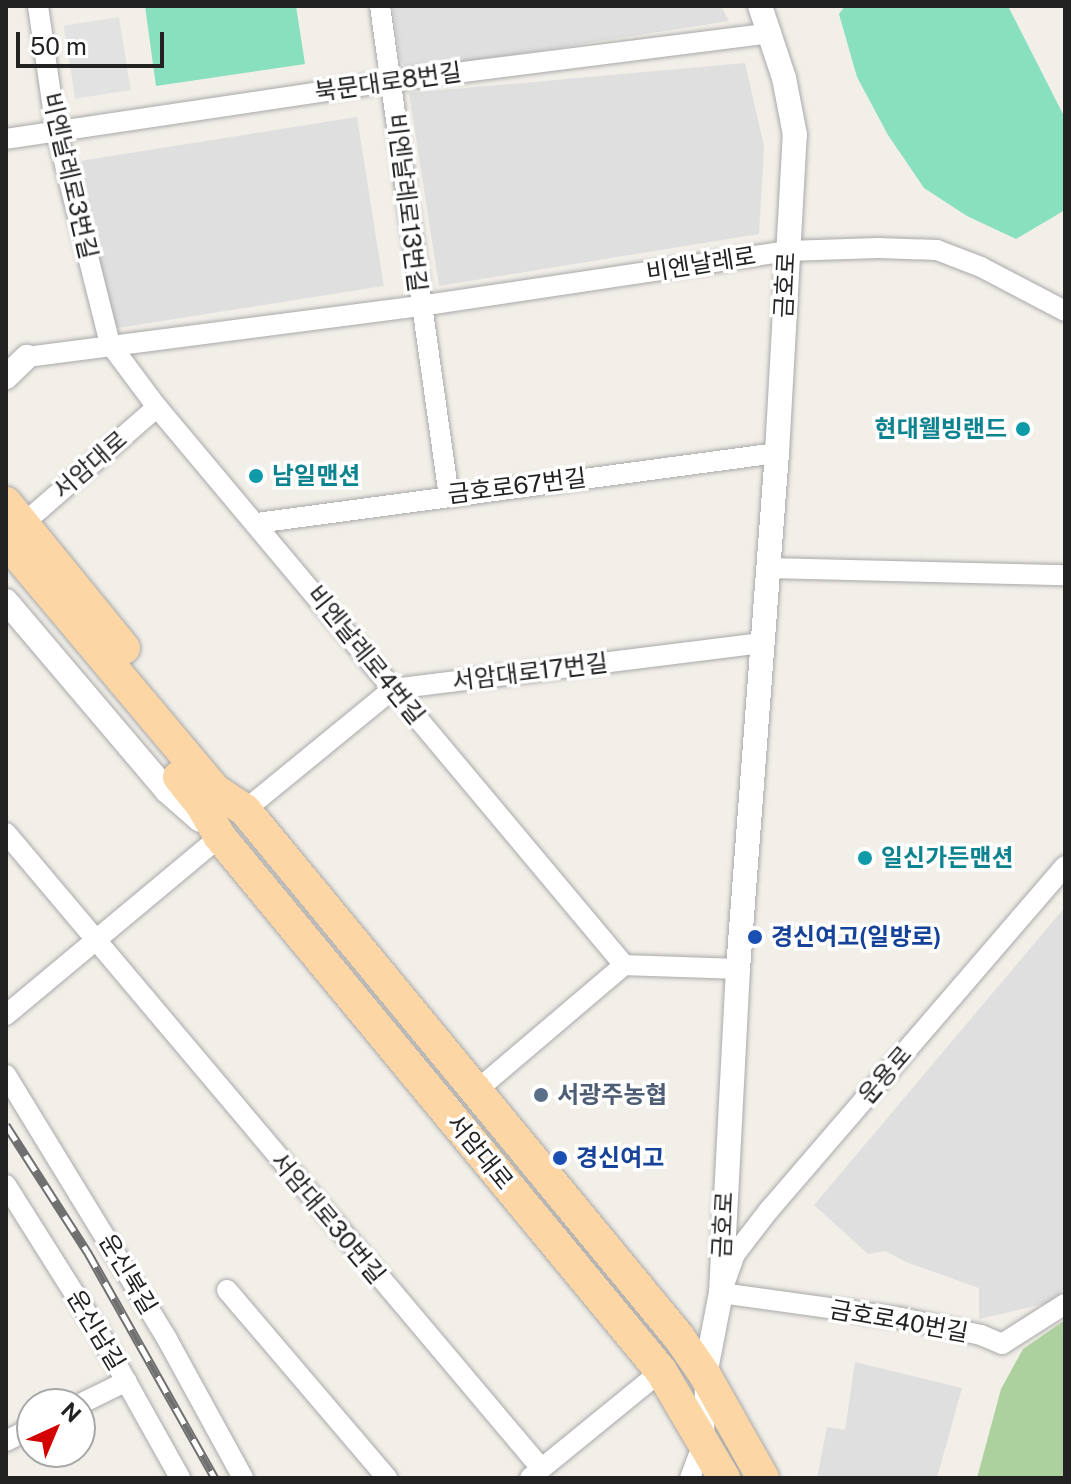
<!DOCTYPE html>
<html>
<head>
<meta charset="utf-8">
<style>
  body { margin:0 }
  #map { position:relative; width:1071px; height:1484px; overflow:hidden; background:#f2efe9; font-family:"Public Sans","Noto Sans KR",sans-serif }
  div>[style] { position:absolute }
  .residential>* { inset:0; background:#e0dfdf; transform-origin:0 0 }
  .forest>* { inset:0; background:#add19e }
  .pitch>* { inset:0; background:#88e0be }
  .parking>* { inset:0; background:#e2e2e2; transform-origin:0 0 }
  .roads { filter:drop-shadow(0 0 2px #a9a9a9) drop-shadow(0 0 2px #a9a9a9) }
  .minor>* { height:20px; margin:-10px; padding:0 10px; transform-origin:10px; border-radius:10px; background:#fff }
  .tertiary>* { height:24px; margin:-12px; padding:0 12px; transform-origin:12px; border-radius:12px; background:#fff }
  .primary>* { height:32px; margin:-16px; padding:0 16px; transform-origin:16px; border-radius:16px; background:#fcd6a4 }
  .rail>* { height:9px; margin-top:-4.5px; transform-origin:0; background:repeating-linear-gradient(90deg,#fff 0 18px,#707070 0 36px); box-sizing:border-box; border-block:2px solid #707070 }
  .dots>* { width:22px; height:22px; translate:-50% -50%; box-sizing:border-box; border:4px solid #fff; border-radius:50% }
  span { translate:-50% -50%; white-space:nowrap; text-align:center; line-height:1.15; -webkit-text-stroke:7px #fff; paint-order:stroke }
  .street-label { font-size:24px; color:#222 }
  .culture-label { font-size:24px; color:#0d838f; font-weight:700 }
  .right { translate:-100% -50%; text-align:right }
  .left { translate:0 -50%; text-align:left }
  .transit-label { font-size:24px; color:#164399; font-weight:700 }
  .service-label { font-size:24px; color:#4e5e75; font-weight:700 }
  .frame { position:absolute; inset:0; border:8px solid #222; pointer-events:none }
  .north { position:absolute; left:16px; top:1388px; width:80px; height:80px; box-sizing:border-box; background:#fff; border:2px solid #a7a7a7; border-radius:50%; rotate:44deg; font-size:22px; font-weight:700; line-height:32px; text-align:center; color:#222 }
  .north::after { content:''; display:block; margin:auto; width:28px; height:36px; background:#d40000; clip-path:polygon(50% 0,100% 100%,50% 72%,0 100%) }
  .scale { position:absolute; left:16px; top:32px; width:148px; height:36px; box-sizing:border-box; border:4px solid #222; border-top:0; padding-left:10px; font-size:24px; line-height:28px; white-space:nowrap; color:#222; -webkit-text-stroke:6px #fff; paint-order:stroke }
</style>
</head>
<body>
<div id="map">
  <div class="residential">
    <div style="clip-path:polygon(393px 6px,721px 6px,729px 21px,408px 71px,400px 60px)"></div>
    <div style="clip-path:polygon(745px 63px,764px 146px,759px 234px,439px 286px,409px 93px)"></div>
    <div style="left:357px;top:117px;width:171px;height:279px;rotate:81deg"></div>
    <div style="clip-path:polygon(1065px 907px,1065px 1287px,1052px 1302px,979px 1319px,979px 1288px,906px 1262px,885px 1251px,868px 1254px,814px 1205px)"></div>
    <div style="clip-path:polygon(855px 1362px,962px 1388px,937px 1478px,817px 1478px,827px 1427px,845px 1430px)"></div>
  </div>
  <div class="forest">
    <div style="clip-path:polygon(1065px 1320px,1065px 1478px,977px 1478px,1001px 1389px,1023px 1349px)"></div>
  </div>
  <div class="pitch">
    <div style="clip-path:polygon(145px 6px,296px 6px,305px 64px,156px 86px)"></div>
    <div style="clip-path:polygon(845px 6px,1008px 6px,1065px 118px,1065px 210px,1016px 239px,967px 216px,924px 188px,888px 135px,857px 77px,839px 14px)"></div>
  </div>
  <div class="parking">
    <div style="left:119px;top:17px;width:74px;height:56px;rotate:81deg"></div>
  </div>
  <div class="roads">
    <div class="minor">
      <div style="left:38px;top:6px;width:124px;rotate:81.7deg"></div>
      <div style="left:56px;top:129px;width:222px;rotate:75.9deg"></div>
      <div style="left:110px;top:344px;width:79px;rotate:53.3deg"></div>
      <div style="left:157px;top:407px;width:728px;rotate:50.07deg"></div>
      <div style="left:380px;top:6px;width:494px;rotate:82deg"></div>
      <div style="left:6px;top:139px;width:390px;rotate:-8.5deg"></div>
      <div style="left:392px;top:81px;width:382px;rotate:-7.2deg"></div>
      <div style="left:27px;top:357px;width:396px;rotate:-7.4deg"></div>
      <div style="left:420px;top:306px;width:371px;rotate:-8.5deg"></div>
      <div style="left:787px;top:251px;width:91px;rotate:-1.9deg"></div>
      <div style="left:878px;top:248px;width:59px;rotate:1.9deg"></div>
      <div style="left:937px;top:250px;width:47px;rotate:21.1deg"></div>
      <div style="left:981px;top:267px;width:95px;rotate:27.6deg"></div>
      <div style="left:257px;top:523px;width:525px;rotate:-7.67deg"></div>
      <div style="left:23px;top:524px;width:178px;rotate:-41.1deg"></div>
      <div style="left:768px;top:568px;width:297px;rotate:1.4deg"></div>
      <div style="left:245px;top:810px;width:191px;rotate:-39.3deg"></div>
      <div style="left:393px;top:689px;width:372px;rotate:-7.1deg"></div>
      <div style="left:6px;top:833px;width:830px;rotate:49.89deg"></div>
      <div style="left:1065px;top:866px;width:454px;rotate:130.7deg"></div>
      <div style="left:769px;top:1210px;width:56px;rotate:127.7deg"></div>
      <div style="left:735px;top:1254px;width:41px;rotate:109.7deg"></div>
      <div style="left:721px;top:1293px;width:182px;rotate:7.9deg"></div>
      <div style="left:901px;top:1318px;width:82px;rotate:12deg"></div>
      <div style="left:981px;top:1335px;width:23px;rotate:23deg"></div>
      <div style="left:1002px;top:1344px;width:75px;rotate:-32.4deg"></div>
      <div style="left:624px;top:965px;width:114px;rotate:2deg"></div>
      <div style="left:6px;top:1015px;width:278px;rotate:-39.8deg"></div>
      <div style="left:6px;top:1075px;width:309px;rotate:58.6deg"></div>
      <div style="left:167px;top:1339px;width:158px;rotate:61.3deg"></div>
      <div style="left:476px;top:1091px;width:194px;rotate:-40.4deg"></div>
      <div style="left:6px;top:1185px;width:173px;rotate:57.8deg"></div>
      <div style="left:98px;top:1331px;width:168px;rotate:60.8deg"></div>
      <div style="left:227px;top:1290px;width:247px;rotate:49.6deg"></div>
      <div style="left:80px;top:1404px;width:52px;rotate:-26.1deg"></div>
      <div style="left:6px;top:1441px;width:29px;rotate:-27deg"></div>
      <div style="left:530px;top:1478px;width:169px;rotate:-39.2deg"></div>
      <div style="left:690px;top:1478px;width:40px;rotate:-69deg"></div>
      <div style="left:704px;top:1441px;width:60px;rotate:-89deg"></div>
    </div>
    <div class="tertiary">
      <div style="left:6px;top:377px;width:29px;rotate:-44deg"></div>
      <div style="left:6px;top:601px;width:249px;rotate:49.7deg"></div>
      <div style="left:167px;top:791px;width:44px;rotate:41.3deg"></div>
      <div style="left:705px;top:1375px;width:84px;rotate:-79deg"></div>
      <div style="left:721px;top:1293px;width:324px;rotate:-87deg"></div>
      <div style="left:738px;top:969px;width:517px;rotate:-85.68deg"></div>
      <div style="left:777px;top:453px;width:319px;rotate:-86.8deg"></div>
      <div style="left:795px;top:135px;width:58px;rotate:-100.9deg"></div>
      <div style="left:784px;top:78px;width:76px;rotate:-108.4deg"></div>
    </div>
    <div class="primary">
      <div style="left:6px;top:503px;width:187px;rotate:50.9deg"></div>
      <div style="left:6px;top:541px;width:325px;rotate:50deg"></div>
      <div style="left:215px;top:790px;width:36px;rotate:34deg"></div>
      <div style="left:245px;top:810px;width:681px;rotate:50.54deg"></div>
      <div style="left:678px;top:1336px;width:47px;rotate:55.3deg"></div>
      <div style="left:705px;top:1375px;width:118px;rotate:60.6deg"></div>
      <div style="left:179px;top:777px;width:35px;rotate:51deg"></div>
      <div style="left:201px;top:804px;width:38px;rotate:60deg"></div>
      <div style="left:220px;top:837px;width:693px;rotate:50.45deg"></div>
      <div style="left:661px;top:1371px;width:124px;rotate:59.5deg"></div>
    </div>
  </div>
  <div class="rail">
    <div style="left:6px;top:1125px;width:150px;rotate:57.3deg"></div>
    <div style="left:87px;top:1251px;width:261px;rotate:60.6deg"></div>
  </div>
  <div class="dots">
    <div style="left:1023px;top:429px;background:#0f9aa8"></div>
    <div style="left:256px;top:476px;background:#0f9aa8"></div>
    <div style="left:865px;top:858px;background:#0f9aa8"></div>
    <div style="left:755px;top:937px;background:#1a4fb4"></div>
    <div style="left:541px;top:1095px;background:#5c6f8a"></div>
    <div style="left:560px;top:1158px;background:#1a4fb4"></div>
  </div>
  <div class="street-label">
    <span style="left:388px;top:82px;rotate:-8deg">북문대로8번길</span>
    <span style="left:70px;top:176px;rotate:77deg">비엔날레로3번길</span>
    <span style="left:407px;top:203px;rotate:83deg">비엔날레로13번길</span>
    <span style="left:701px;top:264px;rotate:-9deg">비엔날레로</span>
    <span style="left:785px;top:285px;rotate:-87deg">금호로</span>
    <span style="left:90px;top:465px;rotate:-41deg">서암대로</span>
    <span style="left:517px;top:486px;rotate:-7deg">금호로67번길</span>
    <span style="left:366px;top:655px;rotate:51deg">비엔날레로4번길</span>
    <span style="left:530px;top:672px;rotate:-7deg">서암대로17번길</span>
    <span style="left:885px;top:1075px;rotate:-49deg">운용로</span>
    <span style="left:480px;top:1152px;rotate:51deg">서암대로</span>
    <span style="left:328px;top:1218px;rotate:50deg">서암대로30번길</span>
    <span style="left:723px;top:1225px;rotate:-87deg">금호로</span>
    <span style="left:128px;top:1274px;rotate:59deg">운신북길</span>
    <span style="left:899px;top:1321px;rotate:10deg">금호로40번길</span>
    <span style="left:96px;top:1330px;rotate:59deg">운신남길</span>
  </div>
  <div class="culture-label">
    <span class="right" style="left:1007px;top:429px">현대웰빙랜드</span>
    <span class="left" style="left:272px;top:476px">남일맨션</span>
    <span class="left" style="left:881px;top:858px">일신가든맨션</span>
  </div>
  <div class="transit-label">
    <span class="left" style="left:771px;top:937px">경신여고(일방로)</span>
    <span class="left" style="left:576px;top:1158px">경신여고</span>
  </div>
  <div class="service-label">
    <span class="left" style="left:557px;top:1095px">서광주농협</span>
  </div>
  <div class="frame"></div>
  <div class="north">N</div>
  <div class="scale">50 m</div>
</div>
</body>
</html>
